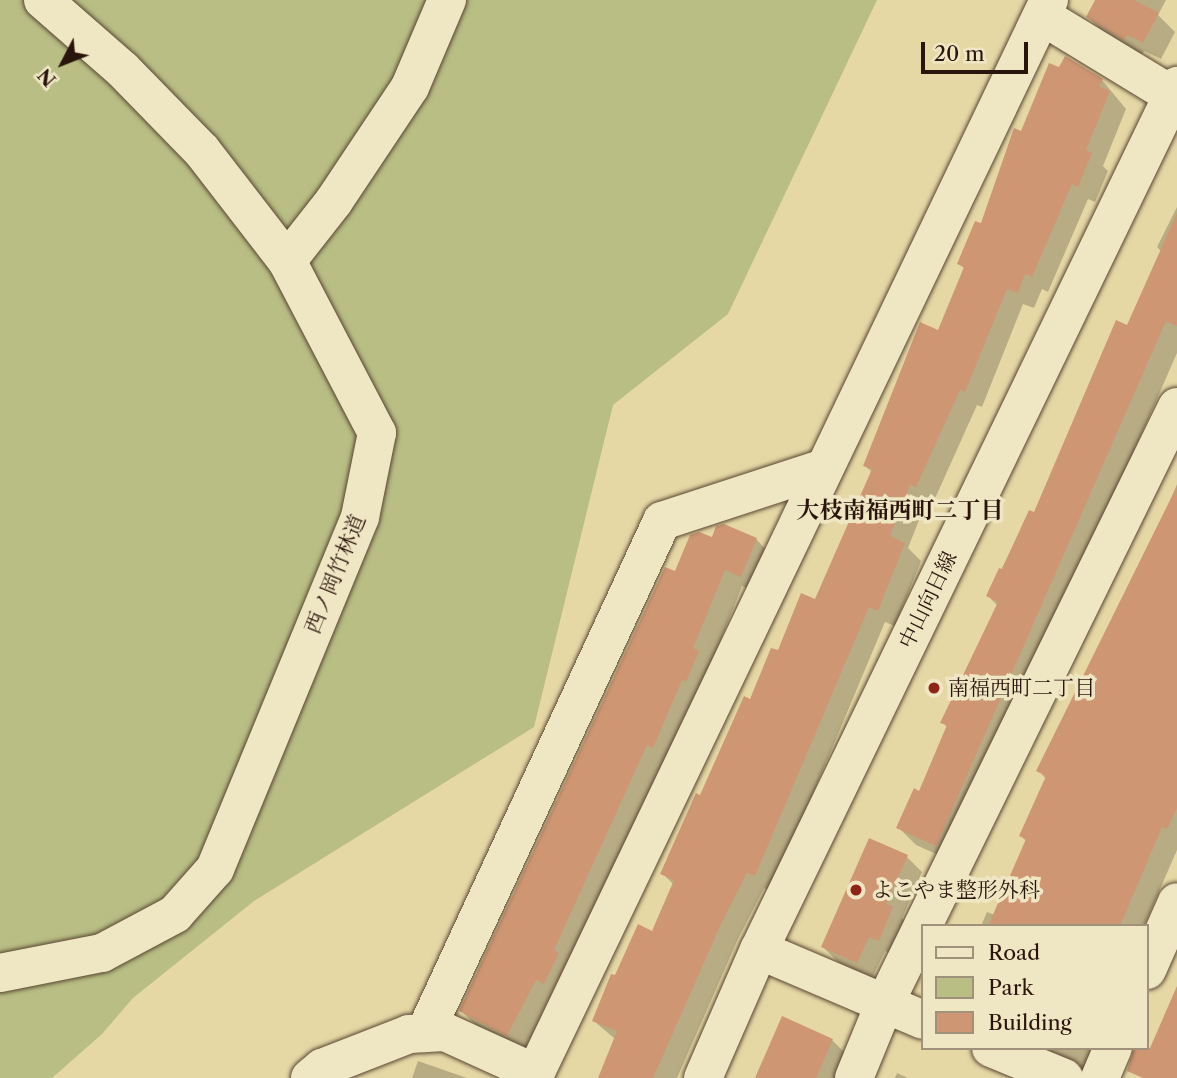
<!DOCTYPE html>
<html>
<head>
<meta charset="utf-8">
<style>
  body { margin:0 }
  #map { position:relative; width:1177px; height:1078px; overflow:hidden; background:#e6d8a5; font-family:"Libre Caslon Text","Noto Serif JP",serif }
  div>[style] { position:absolute }
  .green>* { inset:0; background:#b8be84 }
  .shadow>* { inset:0; background:#0003 }
  .building>* { inset:0; background:#cf9673 }
  .roads { filter:drop-shadow(0 0 2px #594632) drop-shadow(0 0 2px #594632) }
  .minor>* { height:38px; margin:-19px; padding:0 19px; transform-origin:19px; border-radius:19px; background:#efe6c4 }
  .secondary>* { height:38px; margin:-19px; padding:0 19px; transform-origin:19px; border-radius:19px; background:#efe6c4 }
  .dots>* { width:19px; height:19px; translate:-50% -50%; box-sizing:border-box; border:4px solid #efe6c4; border-radius:50% }
  span { translate:-50% -50%; white-space:nowrap; text-align:center; line-height:1.15; -webkit-text-stroke:7px #efe6c4; paint-order:stroke }
  .street-label { font-size:21px; color:#2a150c }
  .poi-label { font-size:21px; color:#2a150c }
  .left { translate:0 -50%; text-align:left }
  .neighbourhood-label { font-size:23px; color:#2a150c; font-weight:700 }
  .legend { position:absolute; left:921px; top:924px; width:228px; height:126px; box-sizing:border-box; background:#efe6c4; border:2px solid #a0927a; margin:0; padding:9px 12px; list-style:none; font-size:21px; color:#2a150c }
  .legend li { display:flex; align-items:center; gap:14px; height:35px }
  .legend b { width:35px; border:2px solid #a0927a }
  .north { position:absolute; left:28px; top:28px; width:70px; height:70px; -webkit-text-stroke:5px #efe6c4; paint-order:stroke; rotate:228deg; font-size:19px; font-weight:700; line-height:28px; text-align:center; color:#2a150c }
  .north::after { content:''; display:block; margin:auto; width:24px; height:32px; background:#2a150c; clip-path:polygon(50% 0,100% 100%,50% 72%,0 100%) }
  .scale { position:absolute; left:921px; top:42px; width:107px; height:32px; box-sizing:border-box; border:4px solid #2a150c; border-top:0; padding-left:9px; font-size:21px; line-height:24px; white-space:nowrap; color:#2a150c; -webkit-text-stroke:5px #efe6c4; paint-order:stroke }
</style>
</head>
<body>
<div id="map">
  <div class="green">
    <div style="clip-path:polygon(0 0,877px 0,728px 314px,613px 405px,534px 727px,254px 901px,133px 998px,102px 1034px,52px 1078px,0 1078px)"></div>
  </div>
  <div class="shadow">
    <div style="clip-path:polygon(1097px 0,1166px 0,1158px 15px,1175px 32px,1161px 59px,1144px 51px,1141px 56px,1105px 34px,1088px 17px)"></div>
    <div style="clip-path:polygon(1102px 80px,1126px 109px,1103px 166px,1108px 171px,1095px 202px,1088px 199px,1048px 292px,1042px 289px,1034px 308px,1023px 304px,982px 407px,977px 405px,933px 503px,927px 500px,908px 548px,921px 561px,895px 626px,885px 622px,772px 891px,764px 888px,738px 939px,677px 1078px,600px 1078px,615px 1039px,594px 1021px,616px 978px,653px 933px,674px 885px,662px 873px,751px 701px,816px 601px,872px 472px,865px 466px,939px 332px,965px 269px,959px 264px,982px 225px,1022px 133px)"></div>
    <div style="clip-path:polygon(1177px 207px,1177px 353px,954px 862px,916px 845px,899px 828px,920px 793px,948px 728px,942px 722px,998px 606px,988px 596px,1030px 512px,1035px 514px,1128px 327px,1162px 252px,1157px 247px)"></div>
    <div style="clip-path:polygon(1177px 484px,1177px 850px,1144px 926px,981px 926px,987px 912px,995px 915px,1027px 842px,1021px 836px,1046px 779px,1039px 771px,1056px 731px,1145px 562px)"></div>
    <div style="clip-path:polygon(756px 539px,773px 557px,759px 593px,742px 586px,711px 664px,524px 1052px,479px 1028px,461px 1011px,676px 574px,713px 540px)"></div>
    <div style="clip-path:polygon(907px 857px,922px 872px,902px 918px,908px 924px,894px 955px,885px 951px,872px 978px,838px 962px,823px 947px)"></div>
    <div style="clip-path:polygon(832px 1040px,850px 1058px,841px 1078px,757px 1078px)"></div>
    <div style="clip-path:polygon(1035px 1048px,1116px 1048px,1092px 1073px)"></div>
    <div style="clip-path:polygon(418px 1061px,467px 1078px,412px 1078px)"></div>
    <div style="clip-path:polygon(897px 1073px,908px 1078px,895px 1078px)"></div>
  </div>
  <div class="building">
    <div style="clip-path:polygon(1095px 0,1134px 0,1159px 13px,1143px 43px,1127px 35px,1124px 40px,1086px 17px)"></div>
    <div style="clip-path:polygon(1065px 56px,1103px 79px,1099px 86px,1110px 91px,1086px 150px,1092px 153px,1078px 187px,1072px 184px,1032px 277px,1025px 274px,1018px 293px,1007px 289px,965px 392px,960px 390px,916px 487px,910px 485px,890px 536px,905px 543px,878px 611px,869px 607px,755px 876px,747px 873px,722px 922px,653px 1078px,598px 1078px,617px 1031px,592px 1021px,611px 974px,615px 975px,638px 924px,652px 931px,674px 880px,660px 874px,696px 793px,700px 795px,744px 696px,750px 699px,771px 648px,778px 650px,801px 593px,815px 599px,872px 469px,863px 466px,920px 322px,938px 330px,964px 267px,957px 264px,975px 221px,981px 223px,1014px 128px,1021px 131px,1049px 63px,1059px 67px)"></div>
    <div style="clip-path:polygon(1177px 213px,1177px 326px,1166px 321px,936px 846px,896px 828px,914px 788px,919px 791px,947px 725px,940px 723px,998px 602px,986px 596px,999px 568px,1002px 569px,1029px 510px,1034px 512px,1116px 320px,1127px 325px)"></div>
    <div style="clip-path:polygon(1177px 486px,1177px 808px,1167px 829px,1162px 827px,1120px 926px,988px 926px,1026px 839px,1019px 836px,1046px 776px,1036px 771px)"></div>
    <div style="clip-path:polygon(724px 524px,757px 538px,741px 577px,725px 570px,693px 648px,699px 651px,686px 682px,682px 680px,653px 748px,647px 745px,554px 950px,559px 953px,544px 984px,536px 980px,507px 1036px,459px 1011px,665px 567px,675px 571px,690px 535px,699px 532px,712px 537px,716px 526px)"></div>
    <div style="clip-path:polygon(869px 838px,908px 855px,886px 904px,893px 907px,879px 941px,869px 937px,857px 963px,821px 947px)"></div>
    <div style="clip-path:polygon(1177px 986px,1177px 1078px,1143px 1078px,1127px 1071px,1134px 1048px,1150px 1048px)"></div>
    <div style="clip-path:polygon(782px 1016px,833px 1039px,816px 1078px,755px 1078px)"></div>
  </div>
  <div class="roads">
    <div class="minor">
      <div style="left:43px;top:0;width:106px;rotate:41.2deg"></div>
      <div style="left:123px;top:70px;width:113px;rotate:45.7deg"></div>
      <div style="left:202px;top:151px;width:139px;rotate:52.3deg"></div>
      <div style="left:1042px;top:16px;width:158px;rotate:31.3deg"></div>
      <div style="left:759px;top:950px;width:178px;rotate:23.1deg"></div>
      <div style="left:1147px;top:970px;width:74px;rotate:-66.2deg"></div>
      <div style="left:0;top:973px;width:104px;rotate:-11.1deg"></div>
      <div style="left:102px;top:953px;width:83px;rotate:-28.1deg"></div>
      <div style="left:175px;top:914px;width:60px;rotate:-48.4deg"></div>
      <div style="left:215px;top:869px;width:381px;rotate:-67.6deg"></div>
      <div style="left:360px;top:517px;width:86px;rotate:-78.6deg"></div>
      <div style="left:377px;top:433px;width:194px;rotate:-117.6deg"></div>
      <div style="left:287px;top:261px;width:76px;rotate:-51.9deg"></div>
      <div style="left:334px;top:201px;width:137px;rotate:-56.3deg"></div>
      <div style="left:410px;top:87px;width:95px;rotate:-67deg"></div>
      <div style="left:425px;top:1033px;width:564px;rotate:-65.16deg"></div>
      <div style="left:662px;top:521px;width:170px;rotate:-18.1deg"></div>
      <div style="left:991px;top:1048px;width:79px;rotate:22.3deg"></div>
      <div style="left:310px;top:1078px;width:16px;rotate:-40deg"></div>
      <div style="left:322px;top:1068px;width:93px;rotate:-21.3deg"></div>
      <div style="left:409px;top:1034px;width:36px;rotate:-3deg"></div>
      <div style="left:445px;top:1032px;width:99px;rotate:24.5deg"></div>
      <div style="left:533px;top:1078px;width:1195px;rotate:-64.42deg"></div>
      <div style="left:854px;top:1078px;width:79px;rotate:-67.7deg"></div>
      <div style="left:884px;top:1005px;width:666px;rotate:-63.9deg"></div>
      <div style="left:1100px;top:1078px;width:33px;rotate:-67deg"></div>
    </div>
    <div class="secondary">
      <div style="left:703px;top:1078px;width:140px;rotate:-66.4deg"></div>
      <div style="left:759px;top:950px;width:960px;rotate:-64.18deg"></div>
    </div>
  </div>
  <div class="dots">
    <div style="left:934px;top:688px;background:#8f2418"></div>
    <div style="left:856px;top:890px;background:#8f2418"></div>
  </div>
  <div class="street-label">
    <span style="left:335px;top:574px;rotate:-68deg">西ノ岡竹林道</span>
    <span style="left:928px;top:600px;rotate:-64deg">中山向日線</span>
  </div>
  <div class="poi-label">
    <span class="left" style="left:948px;top:688px">南福西町二丁目</span>
    <span class="left" style="left:872px;top:890px">よこやま整形外科</span>
  </div>
  <div class="neighbourhood-label">
    <span style="left:900px;top:510px">大枝南福西町二丁目</span>
  </div>
  <ul class="legend">
  <li><b style="height:9px;background:#efe6c4"></b>Road</li>
  <li><b style="height:19px;background:#b8be84"></b>Park</li>
  <li><b style="height:19px;background:#cf9673"></b>Building</li>
  </ul>
  <div class="north">N</div>
  <div class="scale">20 m</div>
</div>
</body>
</html>
